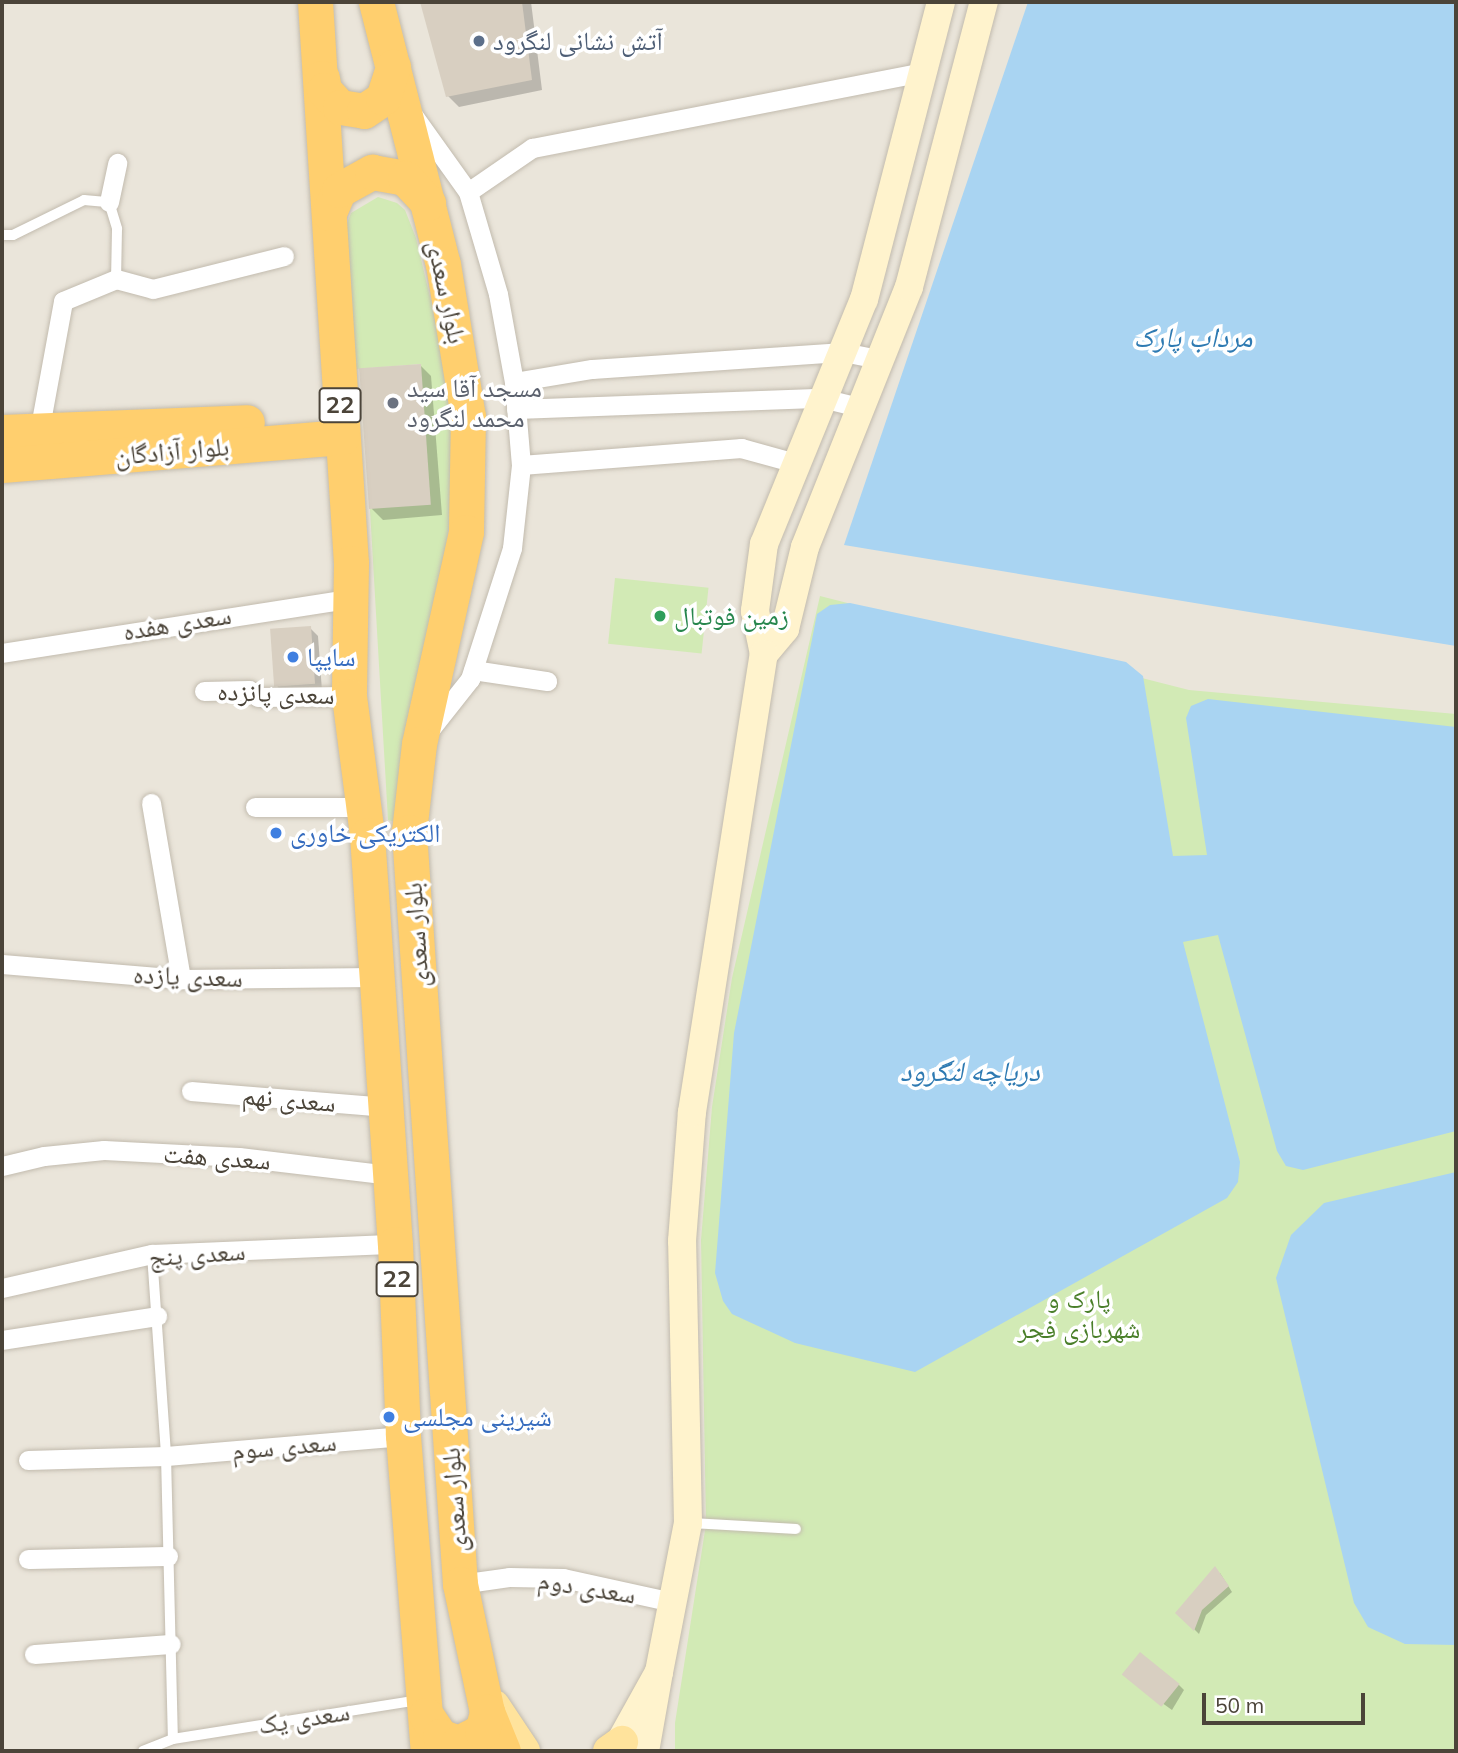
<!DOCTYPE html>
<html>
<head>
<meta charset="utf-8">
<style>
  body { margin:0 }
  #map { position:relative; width:1458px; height:1753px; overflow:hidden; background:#f6f3ec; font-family:Mulish,"Noto Naskh Arabic",sans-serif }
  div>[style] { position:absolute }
  .residential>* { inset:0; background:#eae5da; transform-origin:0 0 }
  .green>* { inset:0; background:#d2eab5; transform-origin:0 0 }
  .water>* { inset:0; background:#a9d4f2 }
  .shadow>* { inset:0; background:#0003 }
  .building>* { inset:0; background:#d8cfc1; transform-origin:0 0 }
  .roads { filter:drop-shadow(0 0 2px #c2bbae) drop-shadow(0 0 2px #c2bbae) }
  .lane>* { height:10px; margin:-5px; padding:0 5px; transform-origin:5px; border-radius:5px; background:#fff }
  .street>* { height:19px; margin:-9.5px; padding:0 9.5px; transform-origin:9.5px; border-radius:9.5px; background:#fff }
  .secondary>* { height:28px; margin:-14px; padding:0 14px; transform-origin:14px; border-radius:14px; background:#fff3cd }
  .primary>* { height:32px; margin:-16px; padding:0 16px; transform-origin:16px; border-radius:16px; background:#ffe39c }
  .highway>* { height:35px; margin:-17.5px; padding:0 17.5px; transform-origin:17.5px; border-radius:17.5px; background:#ffcf6e }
  .dots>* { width:19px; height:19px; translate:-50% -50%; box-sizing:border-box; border:4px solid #fff; border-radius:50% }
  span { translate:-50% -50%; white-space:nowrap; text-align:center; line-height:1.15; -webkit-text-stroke:7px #fff; paint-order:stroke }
  .shield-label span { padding:2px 5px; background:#fff; border:2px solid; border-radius:5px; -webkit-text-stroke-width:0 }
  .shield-label { font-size:24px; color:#4b4439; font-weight:700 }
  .service-label { font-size:26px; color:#4e5e75 }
  .left { translate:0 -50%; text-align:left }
  .street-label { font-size:26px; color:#4b4439 }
  .worship-label { font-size:26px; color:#5b616d }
  .leisure-label { font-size:26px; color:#27864d }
  .shop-label { font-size:26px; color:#366cbe }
  .park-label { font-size:26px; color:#4a7f2a }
  .water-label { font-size:28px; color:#2e7ab2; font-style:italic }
  .frame { position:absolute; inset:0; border:4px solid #4b4439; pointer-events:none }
  .scale { position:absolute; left:1202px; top:1693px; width:163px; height:32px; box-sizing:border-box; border:4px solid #4b4439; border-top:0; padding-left:9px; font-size:21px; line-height:24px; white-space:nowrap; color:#4b4439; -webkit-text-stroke:5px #fff; paint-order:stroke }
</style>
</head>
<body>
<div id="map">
  <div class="residential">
    <div style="left:2px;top:2px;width:1454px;height:1749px"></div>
  </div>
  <div class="green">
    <div style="clip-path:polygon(378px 197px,397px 203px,405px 210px,416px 238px,451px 386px,457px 479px,439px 587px,404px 733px,396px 822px,388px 820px,370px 510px,421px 364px,356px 369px,344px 232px,351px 213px)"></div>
    <div style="left:615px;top:578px;width:94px;height:66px;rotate:6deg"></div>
    <div style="clip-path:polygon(820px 596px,1189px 690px,1456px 714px,1456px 1751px,675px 1751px,675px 1723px,706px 1524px,701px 1240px,712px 1107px,732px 978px)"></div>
  </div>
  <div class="water">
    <div style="clip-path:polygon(1028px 2px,1456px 2px,1456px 646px,844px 545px)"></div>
    <div style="clip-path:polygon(850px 603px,1126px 662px,1143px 676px,1173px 856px,1207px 855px,1186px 718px,1191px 706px,1208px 699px,1456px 727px,1456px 1131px,1303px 1170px,1286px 1166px,1277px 1151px,1218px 935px,1183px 942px,1240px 1162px,1238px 1182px,1227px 1198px,915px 1372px,795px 1343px,732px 1314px,723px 1301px,715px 1273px,734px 1033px,817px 614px,830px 605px)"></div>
    <div style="clip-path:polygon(1456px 1172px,1456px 1645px,1405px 1644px,1368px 1627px,1354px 1603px,1276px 1278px,1291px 1235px,1324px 1203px)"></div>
  </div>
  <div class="shadow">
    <div style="clip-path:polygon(422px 2px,531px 2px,542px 90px,459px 107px,448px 96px)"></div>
    <div style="clip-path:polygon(420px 365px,431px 376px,442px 515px,383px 520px,372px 509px)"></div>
    <div style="clip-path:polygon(310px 628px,318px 636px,322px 691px,283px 692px,275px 684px)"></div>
    <div style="clip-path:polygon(1220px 1573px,1232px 1592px,1206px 1615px,1199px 1634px,1178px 1613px)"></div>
    <div style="clip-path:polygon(1130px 1680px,1179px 1685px,1184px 1690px,1172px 1710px)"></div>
  </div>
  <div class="building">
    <div style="clip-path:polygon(420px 2px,522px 2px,532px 80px,446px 97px)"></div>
    <div style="left:421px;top:364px;width:141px;height:62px;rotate:86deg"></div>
    <div style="left:311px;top:626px;width:58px;height:41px;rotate:86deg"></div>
    <div style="clip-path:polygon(1215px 1566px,1229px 1586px,1202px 1610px,1194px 1631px,1175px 1613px)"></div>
    <div style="left:1140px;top:1652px;width:51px;height:29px;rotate:39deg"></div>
  </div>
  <div class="roads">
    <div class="lane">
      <div style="left:2px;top:235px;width:11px"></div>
      <div style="left:13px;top:235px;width:79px;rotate:-26.2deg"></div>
      <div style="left:84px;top:200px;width:25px;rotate:5deg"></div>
      <div style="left:109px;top:202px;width:28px;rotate:73deg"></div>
      <div style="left:117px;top:229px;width:50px;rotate:91.1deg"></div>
      <div style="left:152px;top:1254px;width:202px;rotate:86deg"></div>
      <div style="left:166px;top:1456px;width:283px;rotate:88.6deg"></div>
      <div style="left:692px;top:1523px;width:104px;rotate:3.3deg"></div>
      <div style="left:143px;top:1751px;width:32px;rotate:-22deg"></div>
      <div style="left:173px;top:1739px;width:248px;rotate:-9deg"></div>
    </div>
    <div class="street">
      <div style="left:413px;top:115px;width:95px;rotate:54.5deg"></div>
      <div style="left:468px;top:192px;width:106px;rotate:73.6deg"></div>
      <div style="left:498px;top:294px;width:89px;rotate:79.7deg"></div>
      <div style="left:514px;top:382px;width:83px;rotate:85.2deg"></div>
      <div style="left:468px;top:192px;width:78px;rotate:-34.5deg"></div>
      <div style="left:532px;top:148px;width:398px;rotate:-11deg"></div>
      <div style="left:109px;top:202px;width:40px;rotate:-78deg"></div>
      <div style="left:514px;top:382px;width:79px;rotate:-9.5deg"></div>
      <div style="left:592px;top:369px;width:252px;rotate:-3.9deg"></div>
      <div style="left:843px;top:352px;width:41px;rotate:11.3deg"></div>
      <div style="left:516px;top:409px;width:306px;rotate:-2.1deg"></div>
      <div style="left:822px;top:398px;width:42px;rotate:13.7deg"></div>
      <div style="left:39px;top:432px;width:133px;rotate:-79.6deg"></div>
      <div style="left:63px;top:301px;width:57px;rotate:-22.5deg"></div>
      <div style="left:116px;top:279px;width:38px;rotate:15deg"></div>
      <div style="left:153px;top:289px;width:135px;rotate:-14.1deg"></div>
      <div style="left:2px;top:653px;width:354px;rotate:-8.9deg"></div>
      <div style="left:473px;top:670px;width:75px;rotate:8.5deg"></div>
      <div style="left:204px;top:691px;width:45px;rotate:-1.3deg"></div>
      <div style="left:249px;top:690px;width:11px;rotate:38deg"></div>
      <div style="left:258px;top:697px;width:91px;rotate:-0.6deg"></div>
      <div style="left:428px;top:732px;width:68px;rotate:-51.6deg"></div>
      <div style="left:470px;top:679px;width:138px;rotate:-72.2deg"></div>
      <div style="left:512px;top:548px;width:83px;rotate:-83.8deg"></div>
      <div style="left:521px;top:465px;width:221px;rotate:-4.4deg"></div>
      <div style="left:741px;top:448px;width:56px;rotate:15.5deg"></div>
      <div style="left:151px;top:803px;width:179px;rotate:80.3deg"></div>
      <div style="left:255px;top:807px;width:109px"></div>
      <div style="left:2px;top:964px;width:180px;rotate:4.8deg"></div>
      <div style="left:181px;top:979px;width:194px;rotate:-0.6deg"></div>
      <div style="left:191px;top:1091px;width:196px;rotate:4.7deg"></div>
      <div style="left:2px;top:1166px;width:43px;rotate:-13.4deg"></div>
      <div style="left:44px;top:1156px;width:60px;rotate:-5.7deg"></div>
      <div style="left:104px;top:1150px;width:135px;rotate:3deg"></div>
      <div style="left:239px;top:1157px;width:153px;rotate:6.8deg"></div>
      <div style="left:2px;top:1288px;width:154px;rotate:-12.8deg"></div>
      <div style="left:152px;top:1254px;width:243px;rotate:-2.4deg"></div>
      <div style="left:2px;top:1340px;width:157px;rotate:-8.8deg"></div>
      <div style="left:28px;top:1460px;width:138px;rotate:-1.7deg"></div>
      <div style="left:166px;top:1456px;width:238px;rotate:-4.8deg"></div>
      <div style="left:28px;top:1559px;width:140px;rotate:-1.2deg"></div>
      <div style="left:460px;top:1584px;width:49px;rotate:-8.1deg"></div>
      <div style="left:509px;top:1577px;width:54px;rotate:1.1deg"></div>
      <div style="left:563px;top:1578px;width:112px;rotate:12.4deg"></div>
      <div style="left:34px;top:1654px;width:137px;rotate:-4.2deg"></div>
    </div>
    <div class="secondary">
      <div style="left:941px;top:2px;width:307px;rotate:104.5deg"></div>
      <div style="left:864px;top:299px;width:265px;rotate:112.2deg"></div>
      <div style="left:764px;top:544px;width:68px;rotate:97.7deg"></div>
      <div style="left:755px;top:611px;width:44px;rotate:78.2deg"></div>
      <div style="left:764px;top:654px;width:33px;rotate:-50deg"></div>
      <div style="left:785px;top:629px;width:84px;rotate:-76.3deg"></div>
      <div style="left:805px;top:547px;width:280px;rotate:-68.2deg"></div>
      <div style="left:909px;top:287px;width:295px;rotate:-75.3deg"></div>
      <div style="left:659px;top:1672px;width:152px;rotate:-79deg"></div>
      <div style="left:688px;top:1523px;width:282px;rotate:-91.2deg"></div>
      <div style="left:682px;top:1241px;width:129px;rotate:-85.6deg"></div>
      <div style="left:692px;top:1112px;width:464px;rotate:-81.1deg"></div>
      <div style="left:615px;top:1751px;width:90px;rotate:-60.9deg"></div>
      <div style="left:659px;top:1672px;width:80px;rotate:100deg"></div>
    </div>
    <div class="primary">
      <div style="left:494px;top:1706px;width:54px;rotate:56.3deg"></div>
      <div style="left:609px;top:1751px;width:16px;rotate:-35deg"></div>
    </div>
    <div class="highway">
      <div style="left:315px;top:2px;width:562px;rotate:86.33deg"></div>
      <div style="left:351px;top:563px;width:133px;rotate:90.9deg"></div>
      <div style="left:349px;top:696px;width:140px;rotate:82.6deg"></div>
      <div style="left:367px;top:835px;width:410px;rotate:86.1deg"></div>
      <div style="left:395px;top:1244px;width:192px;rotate:87.6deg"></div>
      <div style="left:403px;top:1436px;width:316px;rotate:85.5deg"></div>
      <div style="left:376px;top:2px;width:270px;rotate:75.7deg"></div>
      <div style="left:443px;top:264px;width:154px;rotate:80.7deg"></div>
      <div style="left:468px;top:416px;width:116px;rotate:91deg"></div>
      <div style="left:466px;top:532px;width:217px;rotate:102.5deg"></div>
      <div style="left:419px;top:744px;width:89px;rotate:96.5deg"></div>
      <div style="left:409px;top:832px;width:754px;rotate:86.12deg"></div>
      <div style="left:460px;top:1584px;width:131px;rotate:78.1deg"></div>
      <div style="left:487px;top:1712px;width:42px;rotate:67.7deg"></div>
      <div style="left:322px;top:78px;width:12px;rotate:81deg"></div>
      <div style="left:324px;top:90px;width:23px;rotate:47deg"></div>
      <div style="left:340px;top:107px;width:24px;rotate:9deg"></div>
      <div style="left:364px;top:111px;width:23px;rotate:-34deg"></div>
      <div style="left:383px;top:98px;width:33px;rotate:-72deg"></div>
      <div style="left:329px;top:213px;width:25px;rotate:-67deg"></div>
      <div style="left:339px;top:190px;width:38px;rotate:-29deg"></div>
      <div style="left:372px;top:172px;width:34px;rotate:10deg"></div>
      <div style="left:405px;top:178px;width:34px;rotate:47deg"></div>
      <div style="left:2px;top:432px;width:245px;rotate:-2.3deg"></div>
      <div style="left:2px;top:465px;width:341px;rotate:-4.7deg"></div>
      <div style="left:426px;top:1715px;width:25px;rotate:56deg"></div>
      <div style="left:440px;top:1736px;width:19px;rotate:21deg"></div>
      <div style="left:458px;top:1743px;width:27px;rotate:-27deg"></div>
      <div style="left:482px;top:1731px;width:20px;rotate:-75deg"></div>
    </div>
  </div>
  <div class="dots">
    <div style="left:479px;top:41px;background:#5c6f8a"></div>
    <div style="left:393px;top:403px;background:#6b7280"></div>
    <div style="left:660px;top:616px;background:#2e9e5b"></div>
    <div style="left:293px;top:657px;background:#3f7fe0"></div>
    <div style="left:276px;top:833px;background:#3f7fe0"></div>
    <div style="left:389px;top:1417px;background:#3f7fe0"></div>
  </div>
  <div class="shield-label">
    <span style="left:340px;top:405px">22</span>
    <span style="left:397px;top:1279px">22</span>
  </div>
  <div class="service-label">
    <span class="left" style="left:493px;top:41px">آتش نشانی لنگرود</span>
  </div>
  <div class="street-label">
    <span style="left:447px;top:292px;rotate:78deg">بلوار سعدی</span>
    <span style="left:172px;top:451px;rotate:-5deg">بلوار آزادگان</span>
    <span style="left:177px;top:623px;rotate:-9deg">سعدی هفده</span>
    <span style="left:276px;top:693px;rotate:2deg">سعدی پانزده</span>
    <span style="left:416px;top:935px;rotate:-94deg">بلوار سعدی</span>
    <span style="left:188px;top:976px;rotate:2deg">سعدی یازده</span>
    <span style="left:289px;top:1099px;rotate:5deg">سعدی نهم</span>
    <span style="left:217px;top:1157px;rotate:4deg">سعدی هفت</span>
    <span style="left:197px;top:1254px;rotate:-4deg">سعدی پنج</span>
    <span style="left:284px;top:1446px;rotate:-5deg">سعدی سوم</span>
    <span style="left:454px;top:1500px;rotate:-94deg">بلوار سعدی</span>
    <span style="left:587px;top:1587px;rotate:9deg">سعدی دوم</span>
    <span style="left:304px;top:1718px;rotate:-9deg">سعدی یک</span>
  </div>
  <div class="worship-label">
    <span class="left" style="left:407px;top:403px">مسجد آقا سید<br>محمد لنگرود</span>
  </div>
  <div class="leisure-label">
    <span class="left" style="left:674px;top:616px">زمین فوتبال</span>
  </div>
  <div class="shop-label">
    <span class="left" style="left:307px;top:657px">سایپا</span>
    <span class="left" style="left:290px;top:833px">الکتریکی خاوری</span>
    <span class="left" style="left:403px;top:1417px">شیرینی مجلسی</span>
  </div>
  <div class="park-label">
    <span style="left:1079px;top:1314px">پارک و<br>شهربازی فجر</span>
  </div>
  <div class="water-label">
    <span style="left:1193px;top:337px">مرداب پارک</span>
    <span style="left:970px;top:1071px">دریاچه لنگرود</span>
  </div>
  <div class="frame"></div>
  <div class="scale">50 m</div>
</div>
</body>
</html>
